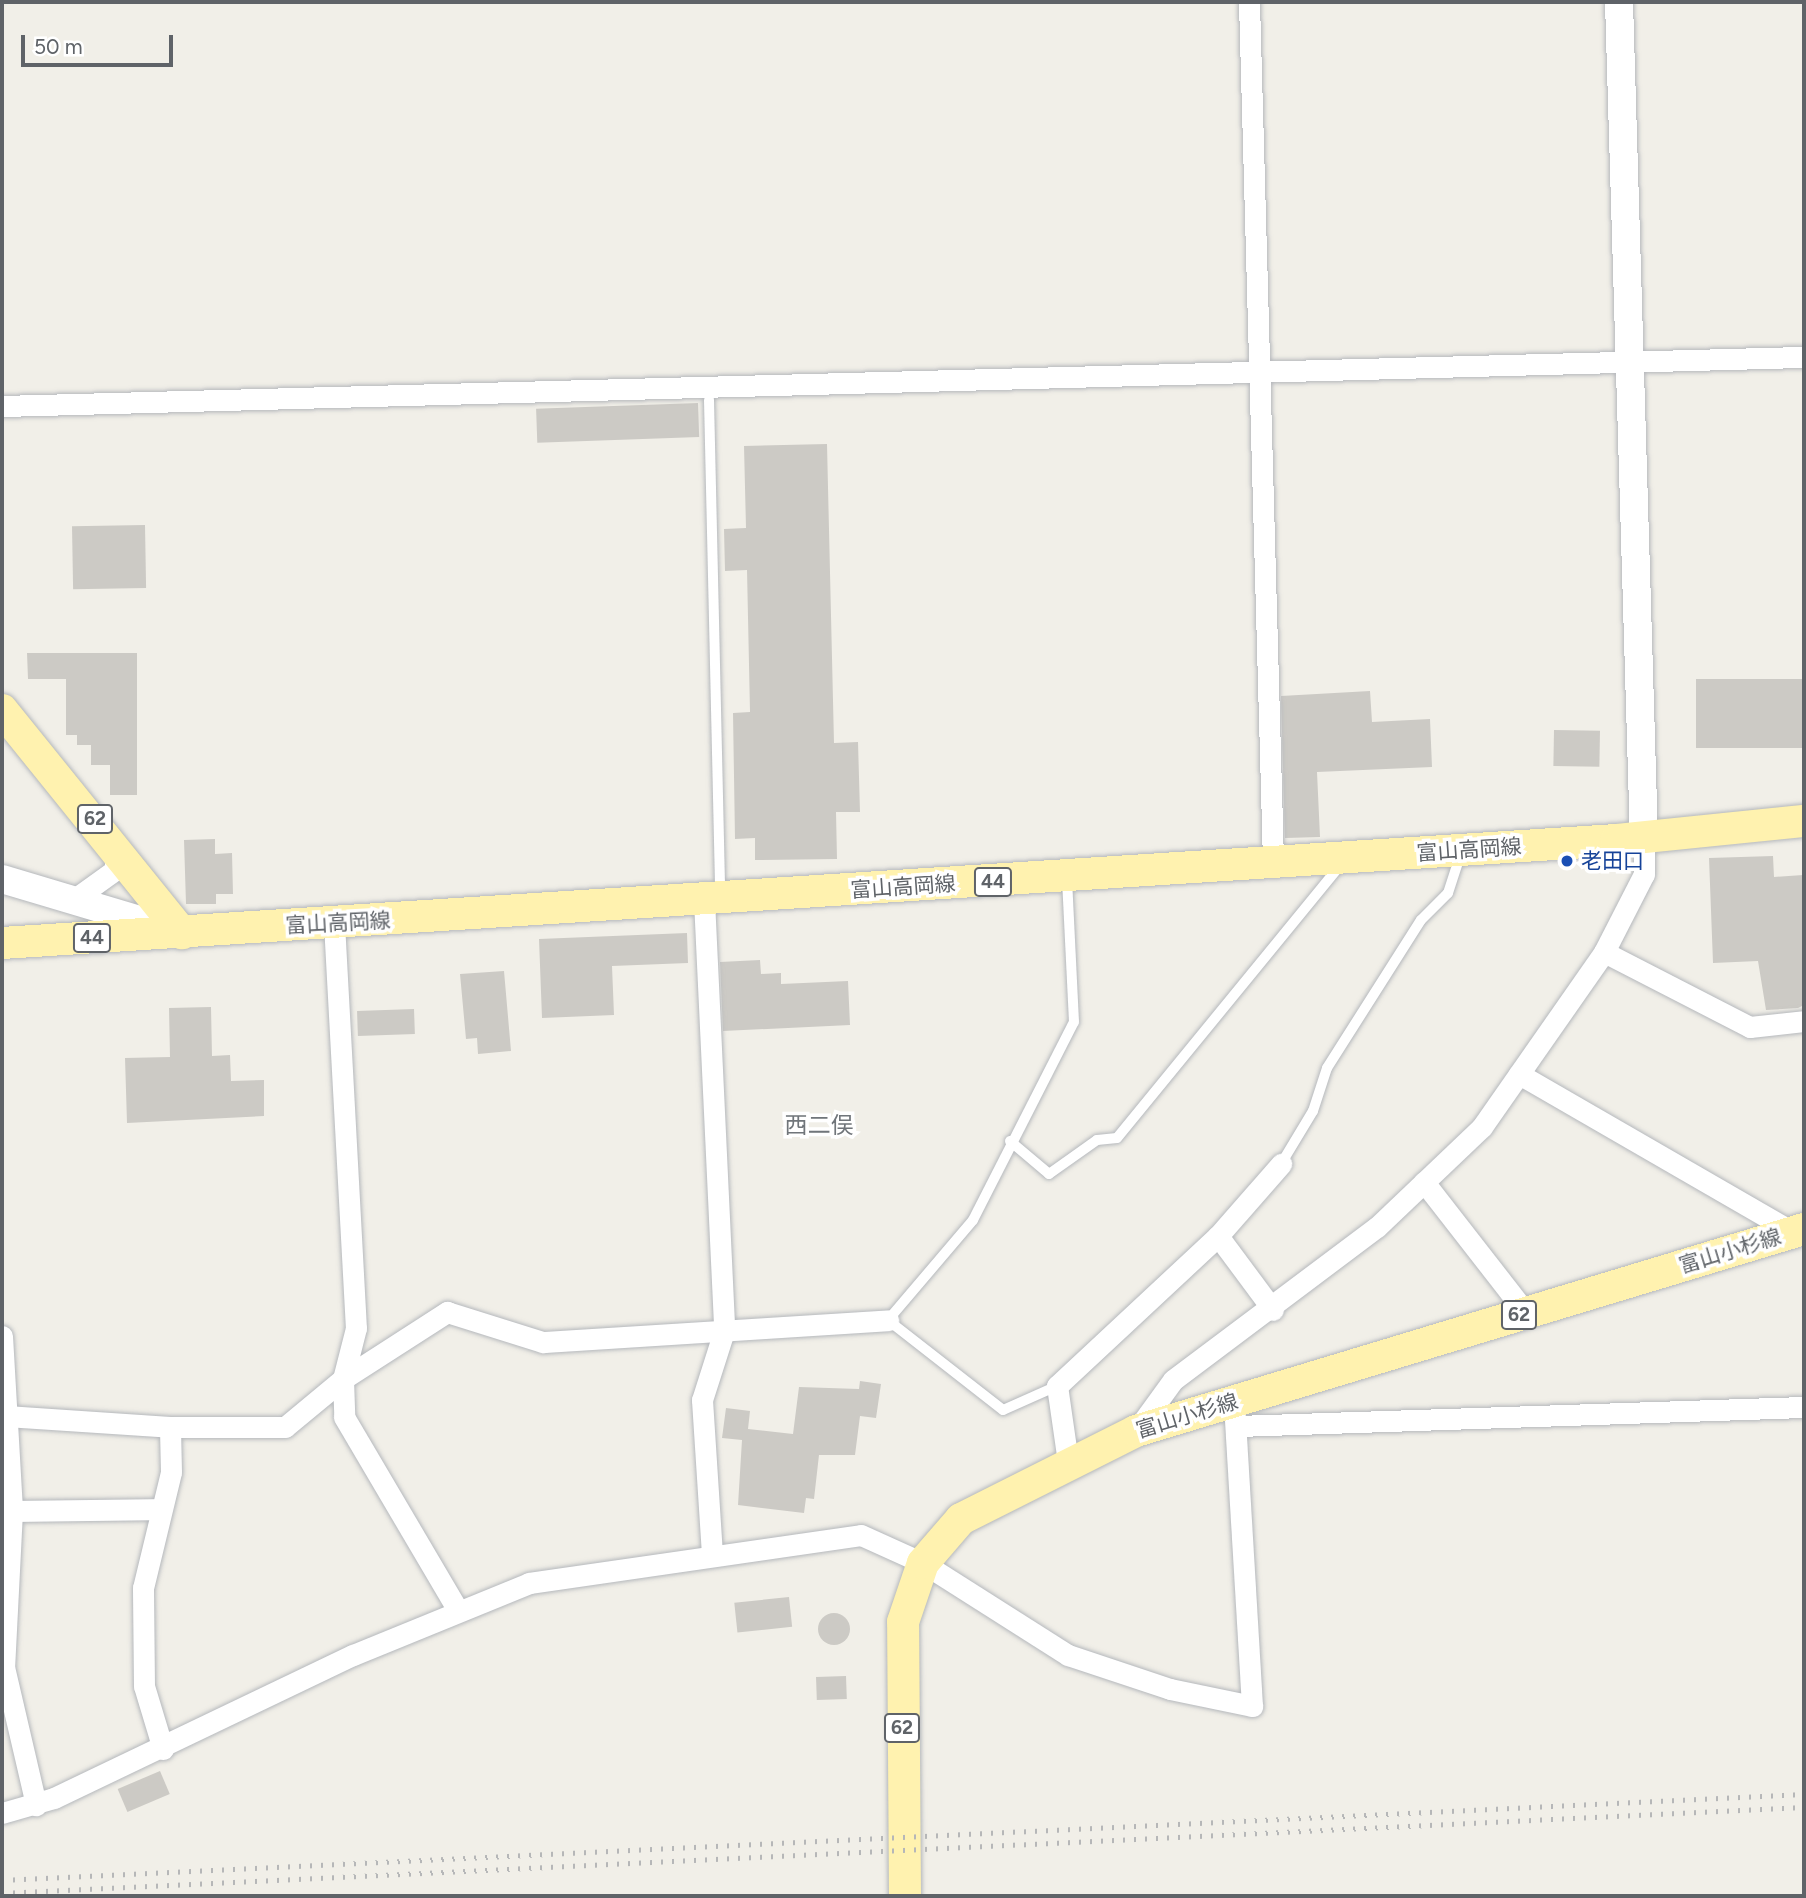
<!DOCTYPE html>
<html>
<head>
<meta charset="utf-8">
<style>
  body { margin:0 }
  #map { position:relative; width:1806px; height:1898px; overflow:hidden; background:#f1efe8; font-family:Figtree,"Noto Sans JP",sans-serif }
  div>[style] { position:absolute }
  .building>* { inset:0; background:#cccac5; transform-origin:0 0 }
  .round { border-radius:50% }
  .roads { filter:drop-shadow(0 0 2px #b5b8bc) drop-shadow(0 0 2px #b5b8bc) }
  .lane>* { height:10px; margin:-5px; padding:0 5px; transform-origin:5px; border-radius:5px; background:#fff }
  .street>* { height:21px; margin:-10.5px; padding:0 10.5px; transform-origin:10.5px; border-radius:10.5px; background:#fff }
  .secondary>* { height:28px; margin:-14px; padding:0 14px; transform-origin:14px; border-radius:14px; background:#fff }
  .primary>* { height:32px; margin:-16px; padding:0 16px; transform-origin:16px; border-radius:16px; background:#fff2af }
  .rail>* { height:5px; margin-top:-2.5px; transform-origin:0; background:repeating-linear-gradient(90deg,#b6b7b8 0 2px,transparent 0 11px) }
  .dots>* { width:19px; height:19px; translate:-50% -50%; box-sizing:border-box; border:4px solid #fff; border-radius:50% }
  span { translate:-50% -50%; white-space:nowrap; text-align:center; line-height:1.15; -webkit-text-stroke:7px #fff; paint-order:stroke }
  .shield-label span { padding:2px 5px; background:#fff; border:2px solid; border-radius:5px; -webkit-text-stroke-width:0 }
  .shield-label { font-size:19px; color:#5f6368; font-weight:700 }
  .street-label { font-size:21px; color:#5f6368 }
  .transit-label { font-size:21px; color:#164399 }
  .left { translate:0 -50%; text-align:left }
  .neighbourhood-label { font-size:23px; color:#70757a }
  .frame { position:absolute; inset:0; border:4px solid #5f6368; pointer-events:none }
  .scale { position:absolute; left:21px; top:35px; width:152px; height:32px; box-sizing:border-box; border:4px solid #5f6368; border-top:0; padding-left:9px; font-size:21px; line-height:24px; white-space:nowrap; color:#5f6368; -webkit-text-stroke:5px #fff; paint-order:stroke }
</style>
</head>
<body>
<div id="map">
  <div class="building">
    <div style="left:698px;top:403px;width:34px;height:162px;rotate:88deg"></div>
    <div style="clip-path:polygon(827px 444px,834px 743px,858px 742px,860px 812px,836px 812px,837px 859px,755px 860px,755px 838px,735px 839px,733px 713px,750px 712px,747px 570px,725px 571px,724px 529px,746px 528px,744px 446px)"></div>
    <div style="left:145px;top:525px;width:63px;height:73px;rotate:89deg"></div>
    <div style="clip-path:polygon(27px 653px,137px 653px,137px 795px,110px 795px,110px 765px,91px 765px,91px 745px,77px 745px,77px 735px,66px 735px,66px 679px,28px 679px)"></div>
    <div style="left:1804px;top:679px;width:69px;height:108px;rotate:90deg"></div>
    <div style="clip-path:polygon(1370px 691px,1372px 722px,1430px 719px,1432px 767px,1317px 772px,1320px 837px,1285px 838px,1281px 696px)"></div>
    <div style="left:1554px;top:730px;width:46px;height:36px;rotate:1deg"></div>
    <div style="clip-path:polygon(215px 839px,215px 854px,232px 853px,233px 894px,216px 894px,216px 904px,186px 904px,184px 840px)"></div>
    <div style="clip-path:polygon(1773px 856px,1774px 877px,1803px 875px,1804px 1005px,1798px 1008px,1766px 1010px,1758px 961px,1713px 963px,1709px 858px)"></div>
    <div style="clip-path:polygon(687px 933px,688px 963px,612px 966px,614px 1015px,542px 1018px,539px 939px)"></div>
    <div style="clip-path:polygon(760px 960px,761px 974px,781px 973px,781px 984px,848px 981px,850px 1025px,723px 1031px,720px 962px)"></div>
    <div style="clip-path:polygon(504px 971px,511px 1051px,478px 1054px,477px 1038px,466px 1039px,460px 974px)"></div>
    <div style="clip-path:polygon(211px 1007px,212px 1056px,230px 1055px,231px 1081px,264px 1080px,264px 1116px,127px 1123px,125px 1058px,170px 1057px,169px 1008px)"></div>
    <div style="left:414px;top:1009px;width:25px;height:57px;rotate:88deg"></div>
    <div style="clip-path:polygon(860px 1381px,881px 1384px,876px 1418px,860px 1416px,855px 1455px,819px 1455px,814px 1499px,806px 1498px,804px 1513px,738px 1505px,742px 1440px,722px 1438px,726px 1408px,750px 1411px,748px 1429px,793px 1434px,799px 1387px,859px 1389px)"></div>
    <div style="left:789px;top:1597px;width:30px;height:55px;rotate:84deg"></div>
    <div class="round" style="left:818px;top:1613px;width:32px;height:32px"></div>
    <div style="left:846px;top:1676px;width:23px;height:30px;rotate:88deg"></div>
    <div style="left:160px;top:1771px;width:25px;height:46px;rotate:67deg"></div>
  </div>
  <div class="roads">
    <div class="lane">
      <div style="left:709px;top:400px;width:495px;rotate:88.7deg"></div>
      <div style="left:1010px;top:1141px;width:51px;rotate:40.2deg"></div>
      <div style="left:1049px;top:1174px;width:59px;rotate:-35.3deg"></div>
      <div style="left:1097px;top:1140px;width:20px;rotate:-6deg"></div>
      <div style="left:1117px;top:1138px;width:355px;rotate:-50.7deg"></div>
      <div style="left:1281px;top:1164px;width:62px;rotate:-58.9deg"></div>
      <div style="left:1313px;top:1111px;width:45px;rotate:-72deg"></div>
      <div style="left:1327px;top:1068px;width:175px;rotate:-57.6deg"></div>
      <div style="left:1421px;top:920px;width:38px;rotate:-45deg"></div>
      <div style="left:1448px;top:893px;width:40px;rotate:-72deg"></div>
      <div style="left:1057px;top:1386px;width:59px;rotate:156deg"></div>
      <div style="left:1003px;top:1410px;width:146px;rotate:-142deg"></div>
      <div style="left:888px;top:1320px;width:131px;rotate:-49.6deg"></div>
      <div style="left:973px;top:1220px;width:222px;rotate:-63deg"></div>
      <div style="left:1074px;top:1022px;width:145px;rotate:-92.8deg"></div>
    </div>
    <div class="street">
      <div style="left:1249px;top:2px;width:861px;rotate:88.4deg"></div>
      <div style="left:2px;top:406px;width:1803px;rotate:-1.56deg"></div>
      <div style="left:76px;top:898px;width:48px;rotate:-35.7deg"></div>
      <div style="left:115px;top:870px;width:25px;rotate:-90deg"></div>
      <div style="left:704px;top:900px;width:431px;rotate:87.3deg"></div>
      <div style="left:724px;top:1331px;width:72px;rotate:107.7deg"></div>
      <div style="left:702px;top:1400px;width:153px;rotate:86.3deg"></div>
      <div style="left:334px;top:923px;width:406px;rotate:86.9deg"></div>
      <div style="left:356px;top:1328px;width:53px;rotate:104.3deg"></div>
      <div style="left:343px;top:1379px;width:38px;rotate:88deg"></div>
      <div style="left:344px;top:1417px;width:223px;rotate:59.5deg"></div>
      <div style="left:1604px;top:952px;width:164px;rotate:27.2deg"></div>
      <div style="left:1750px;top:1027px;width:54px;rotate:-6.3deg"></div>
      <div style="left:1519px;top:1074px;width:316px;rotate:30deg"></div>
      <div style="left:1424px;top:1182px;width:166px;rotate:52.1deg"></div>
      <div style="left:1218px;top:1236px;width:92px;rotate:53.4deg"></div>
      <div style="left:2px;top:1336px;width:175px;rotate:86.7deg"></div>
      <div style="left:12px;top:1511px;width:156px;rotate:92.9deg"></div>
      <div style="left:4px;top:1667px;width:142px;rotate:76.9deg"></div>
      <div style="left:6px;top:1416px;width:164px;rotate:3.8deg"></div>
      <div style="left:170px;top:1427px;width:115px"></div>
      <div style="left:285px;top:1427px;width:75px;rotate:-39.6deg"></div>
      <div style="left:343px;top:1379px;width:124px;rotate:-32.8deg"></div>
      <div style="left:447px;top:1312px;width:101px;rotate:17.4deg"></div>
      <div style="left:543px;top:1342px;width:346px;rotate:-3.6deg"></div>
      <div style="left:1237px;top:1426px;width:567px;rotate:-1.92deg"></div>
      <div style="left:1136px;top:1431px;width:63px;rotate:-54deg"></div>
      <div style="left:1173px;top:1380px;width:255px;rotate:-36.9deg"></div>
      <div style="left:1377px;top:1227px;width:145px;rotate:-43.6deg"></div>
      <div style="left:1482px;top:1127px;width:213px;rotate:-55.1deg"></div>
      <div style="left:1604px;top:952px;width:88px;rotate:-62.9deg"></div>
      <div style="left:1644px;top:874px;width:37px;rotate:-90deg"></div>
      <div style="left:1068px;top:1462px;width:77px;rotate:-98.2deg"></div>
      <div style="left:1057px;top:1386px;width:220px;rotate:-43deg"></div>
      <div style="left:1218px;top:1236px;width:96px;rotate:-48.8deg"></div>
      <div style="left:2px;top:1511px;width:157px;rotate:-0.7deg"></div>
      <div style="left:163px;top:1749px;width:66px;rotate:-106.8deg"></div>
      <div style="left:144px;top:1686px;width:98px;rotate:-90.6deg"></div>
      <div style="left:143px;top:1588px;width:119px;rotate:-76.4deg"></div>
      <div style="left:171px;top:1472px;width:45px;rotate:-91.3deg"></div>
      <div style="left:2px;top:1813px;width:54px;rotate:-16.1deg"></div>
      <div style="left:54px;top:1798px;width:331px;rotate:-25.6deg"></div>
      <div style="left:353px;top:1655px;width:190px;rotate:-22.2deg"></div>
      <div style="left:529px;top:1583px;width:335px;rotate:-8.2deg"></div>
      <div style="left:861px;top:1535px;width:68px;rotate:24.3deg"></div>
      <div style="left:923px;top:1563px;width:172px;rotate:32.4deg"></div>
      <div style="left:1068px;top:1655px;width:108px;rotate:18.4deg"></div>
      <div style="left:1170px;top:1689px;width:84px;rotate:11.7deg"></div>
      <div style="left:1252px;top:1706px;width:305px;rotate:-93.4deg"></div>
    </div>
    <div class="secondary">
      <div style="left:1619px;top:2px;width:835px;rotate:88.29deg"></div>
      <div style="left:2px;top:879px;width:178px;rotate:16.6deg"></div>
    </div>
    <div class="primary">
      <div style="left:2px;top:710px;width:287px;rotate:51.1deg"></div>
      <div style="left:2px;top:943px;width:1617px;rotate:-3.65deg"></div>
      <div style="left:1616px;top:840px;width:189px;rotate:-5.8deg"></div>
      <div style="left:905px;top:1896px;width:274px;rotate:-90.4deg"></div>
      <div style="left:903px;top:1622px;width:62px;rotate:-71.3deg"></div>
      <div style="left:923px;top:1563px;width:58px;rotate:-49.2deg"></div>
      <div style="left:961px;top:1519px;width:196px;rotate:-26.7deg"></div>
      <div style="left:1136px;top:1431px;width:698px;rotate:-16.83deg"></div>
    </div>
  </div>
  <div class="rail">
    <div style="left:2px;top:1880px;width:1804px;rotate:-2.73deg"></div>
    <div style="left:2px;top:1893px;width:1804px;rotate:-2.73deg"></div>
  </div>
  <div class="dots">
    <div style="left:1567px;top:861px;background:#1a4fb4"></div>
  </div>
  <div class="shield-label">
    <span style="left:95px;top:819px">62</span>
    <span style="left:993px;top:882px">44</span>
    <span style="left:92px;top:938px">44</span>
    <span style="left:1519px;top:1315px">62</span>
    <span style="left:902px;top:1728px">62</span>
  </div>
  <div class="street-label">
    <span style="left:1469px;top:850px;rotate:-4deg">富山高岡線</span>
    <span style="left:903px;top:887px;rotate:-4deg">富山高岡線</span>
    <span style="left:338px;top:923px;rotate:-3deg">富山高岡線</span>
    <span style="left:1730px;top:1251px;rotate:-17deg">富山小杉線</span>
    <span style="left:1187px;top:1416px;rotate:-17deg">富山小杉線</span>
  </div>
  <div class="transit-label">
    <span class="left" style="left:1581px;top:861px">老田口</span>
  </div>
  <div class="neighbourhood-label">
    <span style="left:819px;top:1125px">西二俣</span>
  </div>
  <div class="frame"></div>
  <div class="scale">50 m</div>
</div>
</body>
</html>
